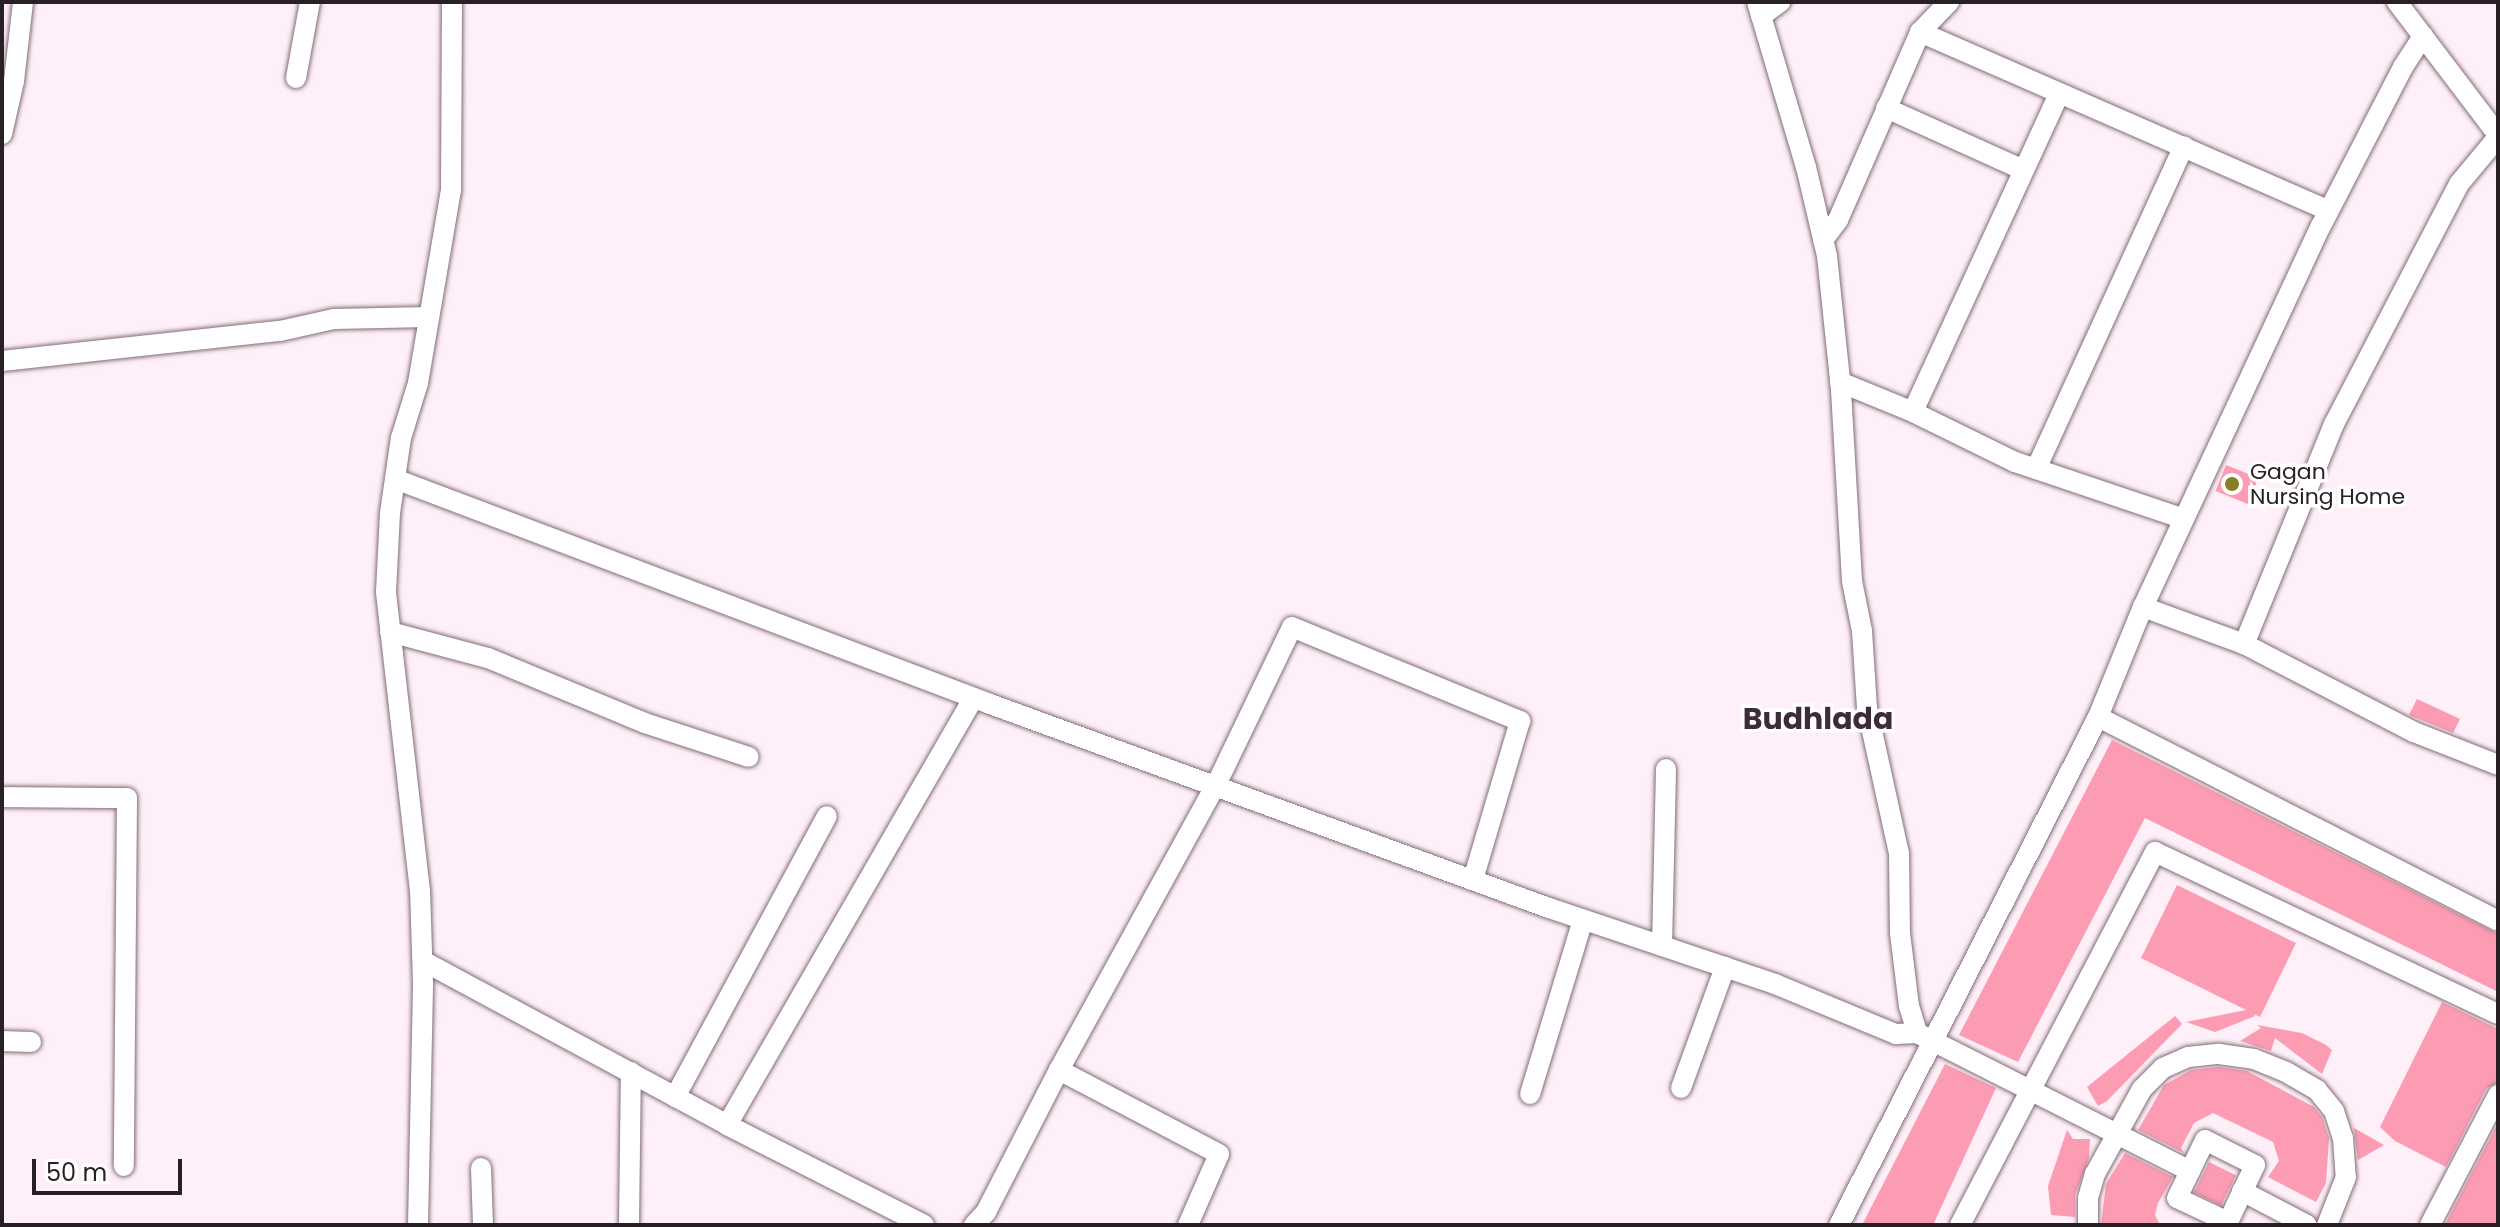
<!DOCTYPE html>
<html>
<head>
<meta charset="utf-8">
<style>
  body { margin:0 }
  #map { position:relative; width:2500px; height:1227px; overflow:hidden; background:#feeff8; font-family:Poppins,sans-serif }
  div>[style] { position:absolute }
  .building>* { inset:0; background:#fc9cb3; transform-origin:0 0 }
  .roads { filter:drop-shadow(0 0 2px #826c7a) drop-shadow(0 0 2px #826c7a) }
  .minor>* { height:20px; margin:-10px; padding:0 10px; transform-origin:10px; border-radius:10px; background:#fff }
  .dots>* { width:22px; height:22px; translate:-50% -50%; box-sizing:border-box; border:4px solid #fff; border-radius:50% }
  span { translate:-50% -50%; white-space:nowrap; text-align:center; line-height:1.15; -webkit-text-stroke:7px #fff; paint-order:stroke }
  .poi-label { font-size:22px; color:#292026 }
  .left { translate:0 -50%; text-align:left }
  .district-label { font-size:30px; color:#3d2b37; font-weight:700 }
  .frame { position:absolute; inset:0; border:4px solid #292026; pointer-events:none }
  .scale { position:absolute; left:32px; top:1159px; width:150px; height:36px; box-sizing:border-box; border:4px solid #292026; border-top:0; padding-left:10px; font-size:24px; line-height:28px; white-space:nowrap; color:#292026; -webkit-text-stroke:6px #fff; paint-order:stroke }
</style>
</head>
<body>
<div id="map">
  <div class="building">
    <div style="left:2226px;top:465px;width:35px;height:28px;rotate:22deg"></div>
    <div style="clip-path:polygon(2417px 699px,2460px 719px,2453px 733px,2409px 715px)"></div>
    <div style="clip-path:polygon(2112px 740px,2498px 934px,2498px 992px,2145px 818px,2018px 1062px,1959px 1035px)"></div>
    <div style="clip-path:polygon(2177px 885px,2296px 943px,2260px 1017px,2254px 1014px,2255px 1016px,2215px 1032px,2186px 1022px,2246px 1010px,2141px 958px)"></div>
    <div style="clip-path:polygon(2442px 1002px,2498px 1029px,2498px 1082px,2486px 1089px,2446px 1167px,2395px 1141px,2380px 1127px)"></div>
    <div style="clip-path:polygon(2175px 1016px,2182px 1024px,2107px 1101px,2098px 1106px,2087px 1087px)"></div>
    <div style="clip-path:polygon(2257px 1025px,2302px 1033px,2326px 1045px,2332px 1050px,2322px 1074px,2275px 1038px,2271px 1051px,2240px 1041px,2261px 1028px)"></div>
    <div style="clip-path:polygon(1945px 1064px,1996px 1088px,1933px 1225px,1862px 1225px)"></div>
    <div style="clip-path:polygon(2219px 1067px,2247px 1071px,2314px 1107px,2322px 1117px,2329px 1138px,2326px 1183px,2316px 1202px,2268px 1177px,2279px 1161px,2273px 1142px,2213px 1113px,2194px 1123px,2181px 1148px,2184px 1153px,2138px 1130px,2164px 1085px,2191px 1070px)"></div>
    <div style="clip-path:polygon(2498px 1123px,2498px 1225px,2445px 1225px,2452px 1211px)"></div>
    <div style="clip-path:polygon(2354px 1128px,2384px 1145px,2358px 1160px)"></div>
    <div style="clip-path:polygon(2067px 1130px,2073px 1139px,2090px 1139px,2089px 1158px,2075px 1195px,2075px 1217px,2051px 1215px,2048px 1186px)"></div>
    <div style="clip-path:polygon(2125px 1153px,2173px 1177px,2158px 1203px,2155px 1215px,2160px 1225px,2101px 1225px,2106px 1184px)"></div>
    <div style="left:2209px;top:1162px;width:30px;height:34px;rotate:26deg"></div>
  </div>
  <div class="roads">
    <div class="minor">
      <div style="left:1757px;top:2px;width:172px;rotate:73.5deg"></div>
      <div style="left:1806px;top:167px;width:91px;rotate:76.7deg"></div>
      <div style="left:1827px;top:256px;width:135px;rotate:84deg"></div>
      <div style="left:1841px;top:390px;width:191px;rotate:86.7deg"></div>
      <div style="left:1852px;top:581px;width:51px;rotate:78.7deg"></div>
      <div style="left:1862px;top:631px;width:77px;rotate:86.3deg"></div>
      <div style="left:1867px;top:708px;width:148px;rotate:77.6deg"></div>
      <div style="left:1899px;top:853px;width:80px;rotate:89.3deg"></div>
      <div style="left:1900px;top:933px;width:74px;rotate:83deg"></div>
      <div style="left:1909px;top:1006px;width:28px;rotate:73deg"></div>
      <div style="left:1917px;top:1033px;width:306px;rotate:26.8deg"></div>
      <div style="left:2397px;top:2px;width:167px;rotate:52.8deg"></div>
      <div style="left:1761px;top:16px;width:24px;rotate:-36deg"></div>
      <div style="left:1920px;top:32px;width:42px;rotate:-46deg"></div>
      <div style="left:296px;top:78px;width:77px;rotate:-79.6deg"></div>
      <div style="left:2059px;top:94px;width:350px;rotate:114.7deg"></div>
      <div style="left:1913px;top:412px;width:114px;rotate:26.1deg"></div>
      <div style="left:2015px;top:462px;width:178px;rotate:18.6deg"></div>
      <div style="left:1886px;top:108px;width:150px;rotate:24.3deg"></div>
      <div style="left:2px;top:134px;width:54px;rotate:-77.2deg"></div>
      <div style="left:14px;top:81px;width:80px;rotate:-83.5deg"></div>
      <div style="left:2498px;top:137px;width:61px;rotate:129.7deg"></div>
      <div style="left:2459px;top:184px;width:271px;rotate:117.5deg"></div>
      <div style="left:2334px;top:424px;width:238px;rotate:112.2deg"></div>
      <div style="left:2244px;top:644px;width:191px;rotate:27.4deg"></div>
      <div style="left:2414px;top:732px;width:90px;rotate:21.4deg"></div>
      <div style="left:1823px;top:240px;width:25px;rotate:-53deg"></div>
      <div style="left:1838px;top:220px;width:205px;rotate:-66.4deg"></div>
      <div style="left:1920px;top:32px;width:446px;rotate:23.6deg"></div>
      <div style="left:2px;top:361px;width:280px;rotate:-6.2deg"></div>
      <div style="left:280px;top:331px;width:55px;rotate:-12.5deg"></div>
      <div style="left:334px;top:319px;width:95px;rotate:-1.2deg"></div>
      <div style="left:1840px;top:382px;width:79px;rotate:22.3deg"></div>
      <div style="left:2036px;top:469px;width:355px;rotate:-65.4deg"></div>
      <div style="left:395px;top:479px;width:636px;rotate:20.71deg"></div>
      <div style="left:990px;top:704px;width:595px;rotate:20.05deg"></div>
      <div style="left:1549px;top:908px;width:238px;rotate:18.6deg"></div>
      <div style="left:1775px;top:984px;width:131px;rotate:22.5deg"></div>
      <div style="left:1896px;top:1034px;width:21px;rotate:-3deg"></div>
      <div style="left:390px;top:632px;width:101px;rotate:14.9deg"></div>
      <div style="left:488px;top:658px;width:170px;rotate:22.5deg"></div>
      <div style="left:645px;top:723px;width:109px;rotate:18.1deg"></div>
      <div style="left:2244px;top:644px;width:108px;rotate:-159.9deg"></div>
      <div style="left:2143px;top:607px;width:421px;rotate:-65deg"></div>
      <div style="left:2321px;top:226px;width:179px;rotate:-62.7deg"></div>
      <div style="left:2403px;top:67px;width:37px;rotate:-57deg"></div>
      <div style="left:2098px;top:717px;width:119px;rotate:-67.8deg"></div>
      <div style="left:2px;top:797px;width:125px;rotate:0.5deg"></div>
      <div style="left:127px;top:798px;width:368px;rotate:90.5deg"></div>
      <div style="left:1662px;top:946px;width:177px;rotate:-88.7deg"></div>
      <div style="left:423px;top:961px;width:345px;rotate:28.3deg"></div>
      <div style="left:727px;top:1125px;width:221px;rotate:26.9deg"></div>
      <div style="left:2px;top:1041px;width:29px;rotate:2deg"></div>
      <div style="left:1681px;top:1088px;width:129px;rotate:-70deg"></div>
      <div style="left:1530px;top:1094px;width:182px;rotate:-73.1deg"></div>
      <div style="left:675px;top:1097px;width:319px;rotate:-61.6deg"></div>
      <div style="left:727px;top:1125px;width:493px;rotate:-60deg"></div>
      <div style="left:2205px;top:1140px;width:56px;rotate:26.6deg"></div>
      <div style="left:2255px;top:1165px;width:63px;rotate:115.3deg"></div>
      <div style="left:2228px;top:1222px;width:56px;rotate:-154.8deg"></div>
      <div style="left:2177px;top:1198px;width:64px;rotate:-64.2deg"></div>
      <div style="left:481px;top:1168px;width:57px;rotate:88deg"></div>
      <div style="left:2242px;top:1191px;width:73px;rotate:27.6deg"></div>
      <div style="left:418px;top:1225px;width:241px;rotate:-88.8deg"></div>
      <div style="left:423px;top:984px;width:93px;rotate:-91.8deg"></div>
      <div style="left:420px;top:891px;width:301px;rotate:-96.5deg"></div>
      <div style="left:386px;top:592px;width:79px;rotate:-87.1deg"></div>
      <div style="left:390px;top:513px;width:76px;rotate:-81.7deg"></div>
      <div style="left:401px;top:438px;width:58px;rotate:-72.8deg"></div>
      <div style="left:418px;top:383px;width:196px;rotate:-80.3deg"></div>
      <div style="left:451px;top:190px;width:188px;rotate:-89.7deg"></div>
      <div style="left:629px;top:1225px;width:153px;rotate:-89.3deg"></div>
      <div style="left:974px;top:1225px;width:18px;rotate:-47deg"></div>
      <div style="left:986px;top:1212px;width:160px;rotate:-62.8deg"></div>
      <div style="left:1188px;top:1225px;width:77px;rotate:-66.4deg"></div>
      <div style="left:1219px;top:1154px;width:181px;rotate:-152.3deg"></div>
      <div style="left:1059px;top:1070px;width:325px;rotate:-61.2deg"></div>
      <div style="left:1216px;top:785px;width:175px;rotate:-64.3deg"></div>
      <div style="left:1292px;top:627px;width:247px;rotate:22.4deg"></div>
      <div style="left:1520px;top:721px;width:166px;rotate:106.5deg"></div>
      <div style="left:1839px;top:1225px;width:570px;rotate:-62.99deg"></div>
      <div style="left:2098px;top:717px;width:449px;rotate:27deg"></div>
      <div style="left:1960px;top:1225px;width:421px;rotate:-62.4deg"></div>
      <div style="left:2155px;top:852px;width:379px;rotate:25.3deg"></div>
      <div style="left:2088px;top:1225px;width:27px;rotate:-90deg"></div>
      <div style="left:2088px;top:1198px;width:25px;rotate:-74deg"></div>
      <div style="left:2095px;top:1174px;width:97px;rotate:-61.1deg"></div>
      <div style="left:2142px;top:1089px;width:30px;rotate:-45deg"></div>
      <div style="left:2163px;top:1068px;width:27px;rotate:-24deg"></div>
      <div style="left:2188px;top:1057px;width:31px;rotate:-6deg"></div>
      <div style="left:2219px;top:1054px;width:35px;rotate:8deg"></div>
      <div style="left:2254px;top:1059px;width:35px;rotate:22deg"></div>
      <div style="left:2286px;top:1072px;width:36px;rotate:30deg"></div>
      <div style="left:2317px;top:1090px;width:27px;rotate:51deg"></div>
      <div style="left:2334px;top:1111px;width:28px;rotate:72deg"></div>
      <div style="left:2343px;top:1138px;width:39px;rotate:86deg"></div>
      <div style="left:2346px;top:1177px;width:52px;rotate:111.6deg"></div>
      <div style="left:2430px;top:1225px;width:147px;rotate:-62.4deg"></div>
    </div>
  </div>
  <div class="dots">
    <div style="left:2232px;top:484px;background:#867e25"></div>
  </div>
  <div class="poi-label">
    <span class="left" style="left:2250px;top:484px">Gagan<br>Nursing Home</span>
  </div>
  <div class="district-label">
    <span style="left:1818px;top:719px">Budhlada</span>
  </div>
  <div class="frame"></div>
  <div class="scale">50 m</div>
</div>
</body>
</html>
